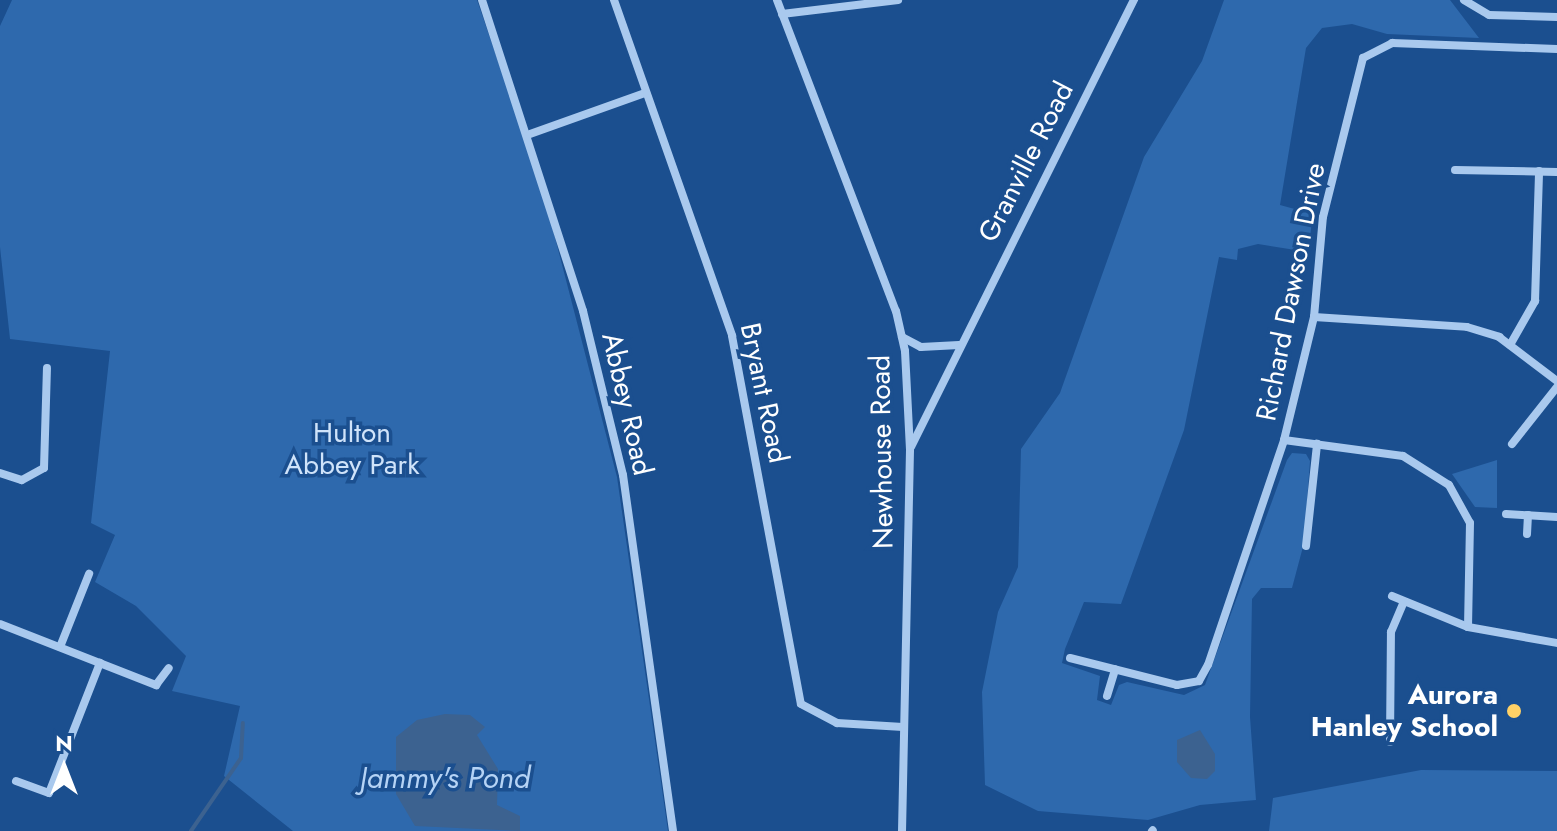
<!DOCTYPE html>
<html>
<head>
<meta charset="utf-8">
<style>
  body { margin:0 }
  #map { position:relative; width:1557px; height:831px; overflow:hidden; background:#1b4f8f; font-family:Jost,sans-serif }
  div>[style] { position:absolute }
  .green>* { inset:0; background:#2e69ad }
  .water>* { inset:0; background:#3c6290 }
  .stream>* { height:4px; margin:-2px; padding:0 2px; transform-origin:2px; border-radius:2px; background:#3c6290 }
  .minor>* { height:8px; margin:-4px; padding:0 4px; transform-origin:4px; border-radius:4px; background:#a9c9ee }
  .dots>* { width:22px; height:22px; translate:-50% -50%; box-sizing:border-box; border:4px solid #1b4f8f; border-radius:50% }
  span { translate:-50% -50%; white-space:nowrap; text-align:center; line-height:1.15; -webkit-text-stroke:7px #1b4f8f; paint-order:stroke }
  .street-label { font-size:28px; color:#fff }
  .park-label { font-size:28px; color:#cfe3fa }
  .poi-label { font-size:28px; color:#fff; font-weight:700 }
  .right { translate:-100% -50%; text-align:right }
  .water-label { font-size:30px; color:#b5d3f5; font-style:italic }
  .north { position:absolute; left:24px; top:727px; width:80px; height:80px; -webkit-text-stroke:6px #1b4f8f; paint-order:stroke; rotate:0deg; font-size:22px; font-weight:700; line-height:32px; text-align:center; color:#fff }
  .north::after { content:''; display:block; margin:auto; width:28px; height:36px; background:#fff; clip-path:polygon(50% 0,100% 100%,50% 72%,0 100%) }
</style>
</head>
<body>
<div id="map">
  <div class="green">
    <div style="clip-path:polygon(12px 0,477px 0,544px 195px,617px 477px,668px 831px,293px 831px,224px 776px,240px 706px,172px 691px,186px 656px,136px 606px,95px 582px,115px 535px,91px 523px,110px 351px,10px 339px,0 247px,0 26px)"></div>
    <div style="clip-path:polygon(1224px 0,1450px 0,1479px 38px,1387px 34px,1352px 24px,1322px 28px,1306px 48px,1280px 205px,1313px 214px,1308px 252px,1258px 244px,1238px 249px,1237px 260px,1219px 257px,1184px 430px,1121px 604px,1084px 602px,1065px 649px,1062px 663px,1100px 676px,1097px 700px,1111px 705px,1119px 685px,1127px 682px,1184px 695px,1205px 685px,1287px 460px,1292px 453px,1306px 454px,1310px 461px,1304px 543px,1292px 588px,1261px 588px,1252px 599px,1250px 717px,1256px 800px,1200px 805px,1148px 820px,1038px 811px,985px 785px,982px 692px,998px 612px,1018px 567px,1021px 449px,1060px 393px,1144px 157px,1202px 61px)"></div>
    <div style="clip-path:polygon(1497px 460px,1497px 508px,1475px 507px,1452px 474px)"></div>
    <div style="clip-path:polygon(1421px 770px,1557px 771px,1557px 831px,1269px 831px,1273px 798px)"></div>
  </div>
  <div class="water">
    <div style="clip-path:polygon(445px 714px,470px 715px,485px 727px,477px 735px,498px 769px,497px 805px,520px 816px,520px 831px,415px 826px,396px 794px,396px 737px,417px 720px)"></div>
    <div style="clip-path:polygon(1200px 730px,1215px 754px,1215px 771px,1207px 779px,1191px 778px,1177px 762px,1177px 740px)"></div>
  </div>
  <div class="stream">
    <div style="left:191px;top:831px;width:88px;rotate:-55.6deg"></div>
    <div style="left:241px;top:758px;width:35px;rotate:-87deg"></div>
  </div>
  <div class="minor">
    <div style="left:482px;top:0;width:327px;rotate:72deg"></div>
    <div style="left:583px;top:311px;width:169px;rotate:76.3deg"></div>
    <div style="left:623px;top:475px;width:359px;rotate:82deg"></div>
    <div style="left:614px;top:0;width:356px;rotate:70.6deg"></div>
    <div style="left:732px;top:336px;width:374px;rotate:79.4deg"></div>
    <div style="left:801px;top:704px;width:41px;rotate:27.8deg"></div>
    <div style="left:837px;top:723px;width:66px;rotate:3.5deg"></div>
    <div style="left:777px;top:0;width:333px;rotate:69.1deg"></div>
    <div style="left:896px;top:311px;width:41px;rotate:77.3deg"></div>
    <div style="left:905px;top:351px;width:99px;rotate:87.1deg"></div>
    <div style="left:910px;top:450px;width:381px;rotate:91.2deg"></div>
    <div style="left:1464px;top:0;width:29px;rotate:31deg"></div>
    <div style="left:1489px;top:15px;width:68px;rotate:1.7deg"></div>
    <div style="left:782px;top:14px;width:117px;rotate:-6.9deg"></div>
    <div style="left:530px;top:134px;width:122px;rotate:-19.6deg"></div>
    <div style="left:1455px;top:170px;width:102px;rotate:1.1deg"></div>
    <div style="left:1314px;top:317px;width:153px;rotate:3.7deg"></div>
    <div style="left:1467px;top:327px;width:34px;rotate:17deg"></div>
    <div style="left:1499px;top:337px;width:73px;rotate:37.2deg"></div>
    <div style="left:902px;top:337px;width:21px;rotate:28deg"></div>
    <div style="left:921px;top:347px;width:38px;rotate:-3deg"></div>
    <div style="left:1510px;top:345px;width:51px;rotate:-60.4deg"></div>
    <div style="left:1535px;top:301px;width:130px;rotate:-88.2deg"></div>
    <div style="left:1284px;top:440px;width:120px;rotate:7.7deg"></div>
    <div style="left:1403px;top:456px;width:54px;rotate:32.2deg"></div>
    <div style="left:1449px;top:485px;width:43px;rotate:61.1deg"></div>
    <div style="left:1470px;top:523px;width:104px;rotate:91.1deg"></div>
    <div style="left:1512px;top:444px;width:73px;rotate:-51.7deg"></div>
    <div style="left:911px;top:447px;width:500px;rotate:-63.5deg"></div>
    <div style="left:0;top:473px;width:23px;rotate:18deg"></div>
    <div style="left:22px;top:480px;width:25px;rotate:-29deg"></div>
    <div style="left:44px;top:468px;width:100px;rotate:-88.3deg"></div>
    <div style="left:1506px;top:514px;width:51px;rotate:3.4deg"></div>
    <div style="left:1527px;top:534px;width:19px;rotate:-87deg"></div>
    <div style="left:1306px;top:546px;width:103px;rotate:-83.8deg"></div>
    <div style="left:1392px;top:596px;width:82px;rotate:22.2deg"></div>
    <div style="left:1468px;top:627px;width:90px;rotate:10.2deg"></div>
    <div style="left:0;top:624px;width:168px;rotate:21.4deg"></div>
    <div style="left:156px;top:685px;width:21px;rotate:-53deg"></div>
    <div style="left:60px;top:647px;width:79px;rotate:-68.3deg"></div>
    <div style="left:1070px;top:658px;width:110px;rotate:14.2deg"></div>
    <div style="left:1177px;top:685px;width:22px;rotate:-10deg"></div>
    <div style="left:1199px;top:681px;width:18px;rotate:-61deg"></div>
    <div style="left:1208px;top:665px;width:237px;rotate:-71.3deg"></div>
    <div style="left:1284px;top:440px;width:127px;rotate:-76.3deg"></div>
    <div style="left:1314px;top:317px;width:100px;rotate:-84.9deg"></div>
    <div style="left:1323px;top:217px;width:164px;rotate:-75.9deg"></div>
    <div style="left:1363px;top:58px;width:33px;rotate:-27deg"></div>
    <div style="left:1392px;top:43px;width:165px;rotate:2.1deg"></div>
    <div style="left:1107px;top:696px;width:28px;rotate:-73deg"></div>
    <div style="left:1390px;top:742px;width:110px;rotate:-89.5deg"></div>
    <div style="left:1391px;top:632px;width:30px;rotate:-67deg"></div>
    <div style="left:16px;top:781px;width:35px;rotate:20deg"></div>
    <div style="left:49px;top:793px;width:140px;rotate:-68.6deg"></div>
    <div style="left:1152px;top:831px;width:1px;rotate:-45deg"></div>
  </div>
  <div class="dots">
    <div style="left:1514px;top:711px;background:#ffd166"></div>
  </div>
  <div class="street-label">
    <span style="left:1026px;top:162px;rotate:-63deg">Granville Road</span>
    <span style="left:1291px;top:292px;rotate:-79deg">Richard Dawson Drive</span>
    <span style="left:764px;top:393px;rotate:78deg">Bryant Road</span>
    <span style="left:627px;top:404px;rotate:77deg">Abbey Road</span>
    <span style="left:882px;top:452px;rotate:-91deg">Newhouse Road</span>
  </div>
  <div class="park-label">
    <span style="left:352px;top:449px">Hulton<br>Abbey Park</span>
  </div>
  <div class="poi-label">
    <span class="right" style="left:1498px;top:711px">Aurora<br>Hanley School</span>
  </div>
  <div class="water-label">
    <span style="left:445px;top:778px">Jammy's Pond</span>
  </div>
  <div class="north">N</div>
</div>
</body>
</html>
